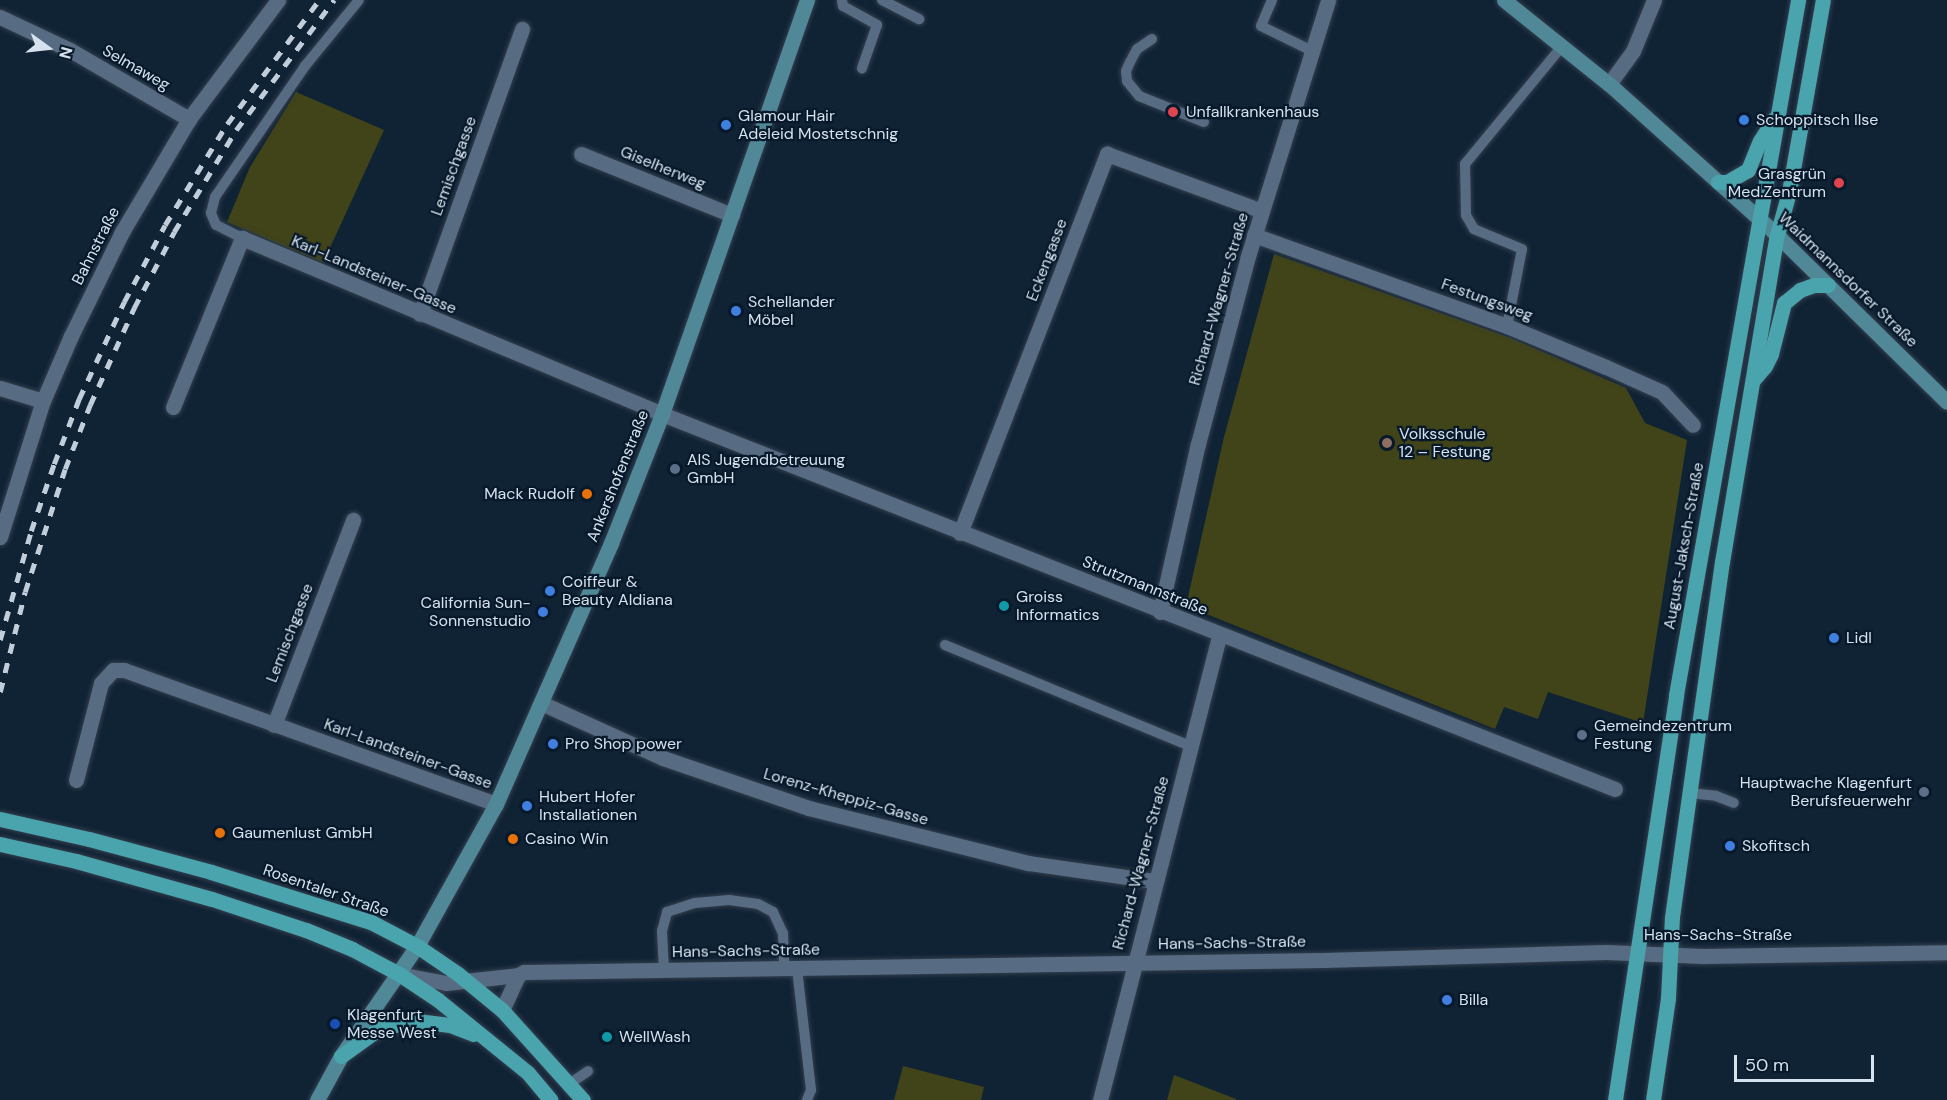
<!DOCTYPE html>
<html>
<head>
<meta charset="utf-8">
<style>
  body { margin:0 }
  #map { position:relative; width:1947px; height:1100px; overflow:hidden; background:#102335; font-family:"DM Sans",sans-serif }
  div>[style] { position:absolute }
  .green>* { inset:0; background:#414418 }
  .roads { filter:drop-shadow(0 0 2px #333f4e) drop-shadow(0 0 2px #333f4e) }
  .lane>* { height:10px; margin:-5px; padding:0 5px; transform-origin:5px; border-radius:5px; background:#576c82 }
  .street>* { height:15px; margin:-7.5px; padding:0 7.5px; transform-origin:7.5px; border-radius:7.5px; background:#576c82 }
  .secondary>* { height:15px; margin:-7.5px; padding:0 7.5px; transform-origin:7.5px; border-radius:7.5px; background:#508897 }
  .primary>* { height:15px; margin:-7.5px; padding:0 7.5px; transform-origin:7.5px; border-radius:7.5px; background:#4aa4ad }
  .rail>* { height:4.5px; margin-top:-2.25px; transform-origin:0; background:repeating-linear-gradient(90deg,#c1ceda 0 10px,transparent 0 20px) }
  .dots>* { width:16px; height:16px; translate:-50% -50%; box-sizing:border-box; border:3px solid #07192a; border-radius:50% }
  span { translate:-50% -50%; white-space:nowrap; text-align:center; line-height:1.15; -webkit-text-stroke:4.5px #07192a; paint-order:stroke }
  .street-label { font-size:16px; color:#d6e2ee }
  .poi-label { font-size:16px; color:#d6e2ee }
  .left { translate:0 -50%; text-align:left }
  .right { translate:-100% -50%; text-align:right }
  .north { position:absolute; left:18px; top:18px; width:60px; height:60px; -webkit-text-stroke:4px #07192a; paint-order:stroke; rotate:105deg; font-size:16px; font-weight:700; line-height:24px; text-align:center; color:#d6e2ee }
  .north::after { content:''; display:block; margin:auto; width:21px; height:27px; background:#d6e2ee; clip-path:polygon(50% 0,100% 100%,50% 72%,0 100%) }
  .scale { position:absolute; left:1734px; top:1055px; width:140px; height:27px; box-sizing:border-box; border:3px solid #d6e2ee; border-top:0; padding-left:8px; font-size:18px; line-height:21px; white-space:nowrap; color:#d6e2ee; -webkit-text-stroke:4px #07192a; paint-order:stroke }
</style>
</head>
<body>
<div id="map">
  <div class="green">
    <div style="clip-path:polygon(296px 92px,384px 130px,323px 263px,227px 222px,250px 167px)"></div>
    <div style="clip-path:polygon(1274px 254px,1511px 338px,1626px 388px,1645px 423px,1687px 440px,1643px 723px,1548px 692px,1538px 719px,1504px 707px,1495px 729px,1186px 606px,1224px 437px)"></div>
    <div style="clip-path:polygon(903px 1066px,984px 1087px,981px 1100px,894px 1100px)"></div>
    <div style="clip-path:polygon(1174px 1075px,1236px 1099px,1236px 1100px,1167px 1100px)"></div>
  </div>
  <div class="roads">
    <div class="lane">
      <div style="left:842px;top:0;width:6px;rotate:81deg"></div>
      <div style="left:843px;top:6px;width:39px;rotate:29deg"></div>
      <div style="left:877px;top:25px;width:46px;rotate:109.2deg"></div>
      <div style="left:882px;top:0;width:42px;rotate:27.2deg"></div>
      <div style="left:1272px;top:0;width:28px;rotate:113deg"></div>
      <div style="left:1261px;top:26px;width:57px;rotate:26.1deg"></div>
      <div style="left:1152px;top:39px;width:18px;rotate:146deg"></div>
      <div style="left:1137px;top:49px;width:15px;rotate:118deg"></div>
      <div style="left:1130px;top:62px;width:10px;rotate:114deg"></div>
      <div style="left:1126px;top:71px;width:10px;rotate:84deg"></div>
      <div style="left:1127px;top:81px;width:19px;rotate:51deg"></div>
      <div style="left:1139px;top:96px;width:70px;rotate:21.8deg"></div>
      <div style="left:242px;top:238px;width:29px;rotate:-153deg"></div>
      <div style="left:216px;top:225px;width:13px;rotate:-113deg"></div>
      <div style="left:211px;top:213px;width:16px;rotate:-76deg"></div>
      <div style="left:215px;top:197px;width:159px;rotate:-55.5deg"></div>
      <div style="left:305px;top:66px;width:85px;rotate:-50.7deg"></div>
      <div style="left:1507px;top:326px;width:78px;rotate:-79deg"></div>
      <div style="left:1522px;top:249px;width:52px;rotate:-157.4deg"></div>
      <div style="left:1474px;top:229px;width:16px;rotate:-120deg"></div>
      <div style="left:1466px;top:215px;width:51px;rotate:-91.1deg"></div>
      <div style="left:1465px;top:164px;width:154px;rotate:-50.5deg"></div>
      <div style="left:945px;top:645px;width:265px;rotate:22.4deg"></div>
      <div style="left:1689px;top:793px;width:27px;rotate:6deg"></div>
      <div style="left:1716px;top:796px;width:19px;rotate:21deg"></div>
      <div style="left:797px;top:969px;width:122px;rotate:83.4deg"></div>
      <div style="left:811px;top:1090px;width:11px;rotate:112deg"></div>
      <div style="left:664px;top:970px;width:39px;rotate:-93deg"></div>
      <div style="left:662px;top:931px;width:20px;rotate:-75deg"></div>
      <div style="left:667px;top:912px;width:29px;rotate:-18deg"></div>
      <div style="left:695px;top:903px;width:34px;rotate:-5deg"></div>
      <div style="left:729px;top:900px;width:29px;rotate:8deg"></div>
      <div style="left:758px;top:904px;width:17px;rotate:28deg"></div>
      <div style="left:773px;top:912px;width:23px;rotate:65deg"></div>
      <div style="left:783px;top:933px;width:36px;rotate:88deg"></div>
      <div style="left:569px;top:1084px;width:23px;rotate:-34deg"></div>
    </div>
    <div class="street">
      <div style="left:0;top:17px;width:77px;rotate:25.2deg"></div>
      <div style="left:70px;top:50px;width:138px;rotate:30.1deg"></div>
      <div style="left:1609px;top:84px;width:41px;rotate:-54deg"></div>
      <div style="left:1633px;top:51px;width:55px;rotate:-67.6deg"></div>
      <div style="left:581px;top:154px;width:163px;rotate:22deg"></div>
      <div style="left:1254px;top:235px;width:269px;rotate:19.8deg"></div>
      <div style="left:1507px;top:326px;width:107px;rotate:22.5deg"></div>
      <div style="left:1606px;top:367px;width:61px;rotate:24.1deg"></div>
      <div style="left:1662px;top:392px;width:45px;rotate:46.8deg"></div>
      <div style="left:420px;top:314px;width:303px;rotate:-70.3deg"></div>
      <div style="left:0;top:388px;width:45px;rotate:16.8deg"></div>
      <div style="left:173px;top:407px;width:183px;rotate:-67.8deg"></div>
      <div style="left:242px;top:238px;width:455px;rotate:22.7deg"></div>
      <div style="left:662px;top:414px;width:1024px;rotate:21.48deg"></div>
      <div style="left:960px;top:533px;width:407px;rotate:-68.8deg"></div>
      <div style="left:1107px;top:154px;width:165px;rotate:20.2deg"></div>
      <div style="left:0;top:537px;width:143px;rotate:-72.5deg"></div>
      <div style="left:43px;top:401px;width:71px;rotate:-66.7deg"></div>
      <div style="left:71px;top:336px;width:116px;rotate:-63.9deg"></div>
      <div style="left:122px;top:232px;width:131px;rotate:-59.3deg"></div>
      <div style="left:189px;top:119px;width:149px;rotate:-53.2deg"></div>
      <div style="left:1160px;top:612px;width:172px;rotate:-77.3deg"></div>
      <div style="left:1198px;top:444px;width:195px;rotate:-75.1deg"></div>
      <div style="left:1248px;top:256px;width:268px;rotate:-72.6deg"></div>
      <div style="left:541px;top:703px;width:134px;rotate:24.3deg"></div>
      <div style="left:663px;top:758px;width:154px;rotate:18.9deg"></div>
      <div style="left:809px;top:808px;width:226px;rotate:14.1deg"></div>
      <div style="left:1028px;top:863px;width:128px;rotate:8.1deg"></div>
      <div style="left:274px;top:725px;width:220px;rotate:-68.9deg"></div>
      <div style="left:76px;top:780px;width:100px;rotate:-75.5deg"></div>
      <div style="left:101px;top:683px;width:18px;rotate:-47deg"></div>
      <div style="left:113px;top:670px;width:11px"></div>
      <div style="left:124px;top:670px;width:395px;rotate:19.8deg"></div>
      <div style="left:399px;top:974px;width:48px;rotate:10.8deg"></div>
      <div style="left:446px;top:983px;width:72px;rotate:-6.3deg"></div>
      <div style="left:502px;top:1010px;width:38px;rotate:-65deg"></div>
      <div style="left:518px;top:975px;width:7px;rotate:-27deg"></div>
      <div style="left:524px;top:972px;width:799px;rotate:-0.86deg"></div>
      <div style="left:1323px;top:960px;width:283px;rotate:-1.6deg"></div>
      <div style="left:1606px;top:952px;width:97px;rotate:2.4deg"></div>
      <div style="left:1703px;top:956px;width:244px;rotate:-0.9deg"></div>
      <div style="left:1100px;top:1100px;width:480px;rotate:-75.6deg"></div>
    </div>
    <div class="secondary">
      <div style="left:1504px;top:0;width:134px;rotate:38.7deg"></div>
      <div style="left:1609px;top:84px;width:226px;rotate:41.9deg"></div>
      <div style="left:1777px;top:235px;width:238px;rotate:44.5deg"></div>
      <div style="left:317px;top:1100px;width:50px;rotate:-61.4deg"></div>
      <div style="left:341px;top:1056px;width:134px;rotate:-55.4deg"></div>
      <div style="left:417px;top:946px;width:162px;rotate:-60.9deg"></div>
      <div style="left:496px;top:804px;width:285px;rotate:-66.2deg"></div>
      <div style="left:611px;top:543px;width:139px;rotate:-68.4deg"></div>
      <div style="left:662px;top:414px;width:439px;rotate:-70.7deg"></div>
    </div>
    <div class="primary">
      <div style="left:1718px;top:182px;width:9px"></div>
      <div style="left:1727px;top:182px;width:24px;rotate:-30deg"></div>
      <div style="left:1748px;top:170px;width:31px;rotate:-68deg"></div>
      <div style="left:1760px;top:141px;width:26px;rotate:-58deg"></div>
      <div style="left:1753px;top:380px;width:18px;rotate:-49deg"></div>
      <div style="left:1765px;top:366px;width:13px;rotate:-63deg"></div>
      <div style="left:1771px;top:354px;width:53px;rotate:-75.7deg"></div>
      <div style="left:1784px;top:303px;width:21px;rotate:-39deg"></div>
      <div style="left:1800px;top:290px;width:15px;rotate:-20deg"></div>
      <div style="left:1814px;top:285px;width:14px"></div>
      <div style="left:0;top:819px;width:91px;rotate:12.7deg"></div>
      <div style="left:89px;top:839px;width:126px;rotate:15.1deg"></div>
      <div style="left:211px;top:872px;width:168px;rotate:17.4deg"></div>
      <div style="left:371px;top:922px;width:52px;rotate:27.6deg"></div>
      <div style="left:417px;top:946px;width:50px;rotate:34.3deg"></div>
      <div style="left:458px;top:974px;width:57px;rotate:39.3deg"></div>
      <div style="left:502px;top:1010px;width:121px;rotate:48deg"></div>
      <div style="left:0;top:844px;width:78px;rotate:12.6deg"></div>
      <div style="left:76px;top:861px;width:141px;rotate:15.6deg"></div>
      <div style="left:212px;top:899px;width:99px;rotate:18.3deg"></div>
      <div style="left:306px;top:930px;width:50px;rotate:22.4deg"></div>
      <div style="left:352px;top:949px;width:53px;rotate:28deg"></div>
      <div style="left:399px;top:974px;width:47px;rotate:33.7deg"></div>
      <div style="left:438px;top:1000px;width:116px;rotate:39deg"></div>
      <div style="left:528px;top:1073px;width:35px;rotate:50deg"></div>
      <div style="left:341px;top:1056px;width:48px;rotate:-35.7deg"></div>
      <div style="left:380px;top:1028px;width:38px;rotate:-11deg"></div>
      <div style="left:417px;top:1021px;width:33px;rotate:7deg"></div>
      <div style="left:450px;top:1025px;width:25px;rotate:21deg"></div>
      <div style="left:1615px;top:1100px;width:410px;rotate:-81.4deg"></div>
      <div style="left:1676px;top:695px;width:706px;rotate:-80.04deg"></div>
      <div style="left:1653px;top:1100px;width:103px;rotate:-81.6deg"></div>
      <div style="left:1668px;top:998px;width:81px;rotate:-87.2deg"></div>
      <div style="left:1672px;top:917px;width:359px;rotate:-82deg"></div>
      <div style="left:1722px;top:562px;width:332px;rotate:-80.5deg"></div>
      <div style="left:1777px;top:235px;width:45px;rotate:-74.4deg"></div>
      <div style="left:1789px;top:192px;width:195px;rotate:-80deg"></div>
    </div>
  </div>
  <div class="rail">
    <div style="left:0;top:640px;width:113px;rotate:-74.1deg"></div>
    <div style="left:31px;top:531px;width:71px;rotate:-71.1deg"></div>
    <div style="left:54px;top:464px;width:70px;rotate:-69deg"></div>
    <div style="left:79px;top:399px;width:107px;rotate:-65.1deg"></div>
    <div style="left:124px;top:302px;width:87px;rotate:-62deg"></div>
    <div style="left:165px;top:225px;width:119px;rotate:-58.5deg"></div>
    <div style="left:227px;top:124px;width:154px;rotate:-53.4deg"></div>
    <div style="left:0;top:692px;width:103px;rotate:-76deg"></div>
    <div style="left:25px;top:592px;width:129px;rotate:-72deg"></div>
    <div style="left:65px;top:469px;width:69px;rotate:-68.7deg"></div>
    <div style="left:90px;top:405px;width:107px;rotate:-65.6deg"></div>
    <div style="left:134px;top:308px;width:86px;rotate:-62.2deg"></div>
    <div style="left:174px;top:232px;width:119px;rotate:-58.7deg"></div>
    <div style="left:236px;top:130px;width:163px;rotate:-53deg"></div>
  </div>
  <div class="dots">
    <div style="left:1173px;top:112px;background:#e0444e"></div>
    <div style="left:1744px;top:120px;background:#3f7fe0"></div>
    <div style="left:726px;top:125px;background:#3f7fe0"></div>
    <div style="left:1839px;top:183px;background:#e0444e"></div>
    <div style="left:736px;top:311px;background:#3f7fe0"></div>
    <div style="left:1387px;top:443px;background:#8d6e63"></div>
    <div style="left:675px;top:469px;background:#5c6f8a"></div>
    <div style="left:587px;top:494px;background:#e8710a"></div>
    <div style="left:550px;top:591px;background:#3f7fe0"></div>
    <div style="left:1004px;top:606px;background:#0f9aa8"></div>
    <div style="left:543px;top:612px;background:#3f7fe0"></div>
    <div style="left:1834px;top:638px;background:#3f7fe0"></div>
    <div style="left:1582px;top:735px;background:#5c6f8a"></div>
    <div style="left:553px;top:744px;background:#3f7fe0"></div>
    <div style="left:1924px;top:792px;background:#5c6f8a"></div>
    <div style="left:527px;top:806px;background:#3f7fe0"></div>
    <div style="left:220px;top:833px;background:#e8710a"></div>
    <div style="left:513px;top:839px;background:#e8710a"></div>
    <div style="left:1730px;top:846px;background:#3f7fe0"></div>
    <div style="left:1447px;top:1000px;background:#3f7fe0"></div>
    <div style="left:335px;top:1024px;background:#1a4fb4"></div>
    <div style="left:607px;top:1037px;background:#0f9aa8"></div>
  </div>
  <div class="street-label">
    <span style="left:136px;top:68px;rotate:30deg">Selmaweg</span>
    <span style="left:454px;top:166px;rotate:-70deg">Lemischgasse</span>
    <span style="left:663px;top:168px;rotate:22deg">Giselherweg</span>
    <span style="left:96px;top:246px;rotate:-63deg">Bahnstraße</span>
    <span style="left:1047px;top:260px;rotate:-69deg">Eckengasse</span>
    <span style="left:374px;top:275px;rotate:23deg">Karl-Landsteiner-Gasse</span>
    <span style="left:1848px;top:280px;rotate:44deg">Waidmannsdorfer Straße</span>
    <span style="left:1219px;top:299px;rotate:-74deg">Richard-Wagner-Straße</span>
    <span style="left:1487px;top:300px;rotate:20deg">Festungsweg</span>
    <span style="left:618px;top:476px;rotate:-68deg">Ankershofenstraße</span>
    <span style="left:1684px;top:546px;rotate:-80deg">August-Jaksch-Straße</span>
    <span style="left:1145px;top:586px;rotate:22deg">Strutzmannstraße</span>
    <span style="left:290px;top:633px;rotate:-69deg">Lemischgasse</span>
    <span style="left:408px;top:754px;rotate:20deg">Karl-Landsteiner-Gasse</span>
    <span style="left:846px;top:797px;rotate:16deg">Lorenz-Kheppiz-Gasse</span>
    <span style="left:1141px;top:863px;rotate:-75deg">Richard-Wagner-Straße</span>
    <span style="left:326px;top:891px;rotate:19deg">Rosentaler Straße</span>
    <span style="left:1718px;top:935px">Hans-Sachs-Straße</span>
    <span style="left:1232px;top:943px;rotate:-1deg">Hans-Sachs-Straße</span>
    <span style="left:746px;top:951px;rotate:-1deg">Hans-Sachs-Straße</span>
  </div>
  <div class="poi-label">
    <span class="left" style="left:1186px;top:112px">Unfallkrankenhaus</span>
    <span class="left" style="left:738px;top:125px">Glamour Hair<br>Adeleid Mostetschnig</span>
    <span class="left" style="left:1756px;top:120px">Schoppitsch Ilse</span>
    <span class="right" style="left:1826px;top:183px">Grasgrün<br>Med.Zentrum</span>
    <span class="left" style="left:748px;top:311px">Schellander<br>Möbel</span>
    <span class="left" style="left:1399px;top:443px">Volksschule<br>12 – Festung</span>
    <span class="left" style="left:687px;top:469px">AIS Jugendbetreuung<br>GmbH</span>
    <span class="right" style="left:575px;top:494px">Mack Rudolf</span>
    <span class="left" style="left:562px;top:591px">Coiffeur &amp;<br>Beauty Aldiana</span>
    <span class="left" style="left:1016px;top:606px">Groiss<br>Informatics</span>
    <span class="right" style="left:531px;top:612px">California Sun-<br>Sonnenstudio</span>
    <span class="left" style="left:1846px;top:638px">Lidl</span>
    <span class="left" style="left:1594px;top:735px">Gemeindezentrum<br>Festung</span>
    <span class="left" style="left:565px;top:744px">Pro Shop power</span>
    <span class="right" style="left:1912px;top:792px">Hauptwache Klagenfurt<br>Berufsfeuerwehr</span>
    <span class="left" style="left:539px;top:806px">Hubert Hofer<br>Installationen</span>
    <span class="left" style="left:232px;top:833px">Gaumenlust GmbH</span>
    <span class="left" style="left:525px;top:839px">Casino Win</span>
    <span class="left" style="left:1742px;top:846px">Skofitsch</span>
    <span class="left" style="left:1459px;top:1000px">Billa</span>
    <span class="left" style="left:347px;top:1024px">Klagenfurt<br>Messe West</span>
    <span class="left" style="left:619px;top:1037px">WellWash</span>
  </div>
  <div class="north">N</div>
  <div class="scale">50 m</div>
</div>
</body>
</html>
